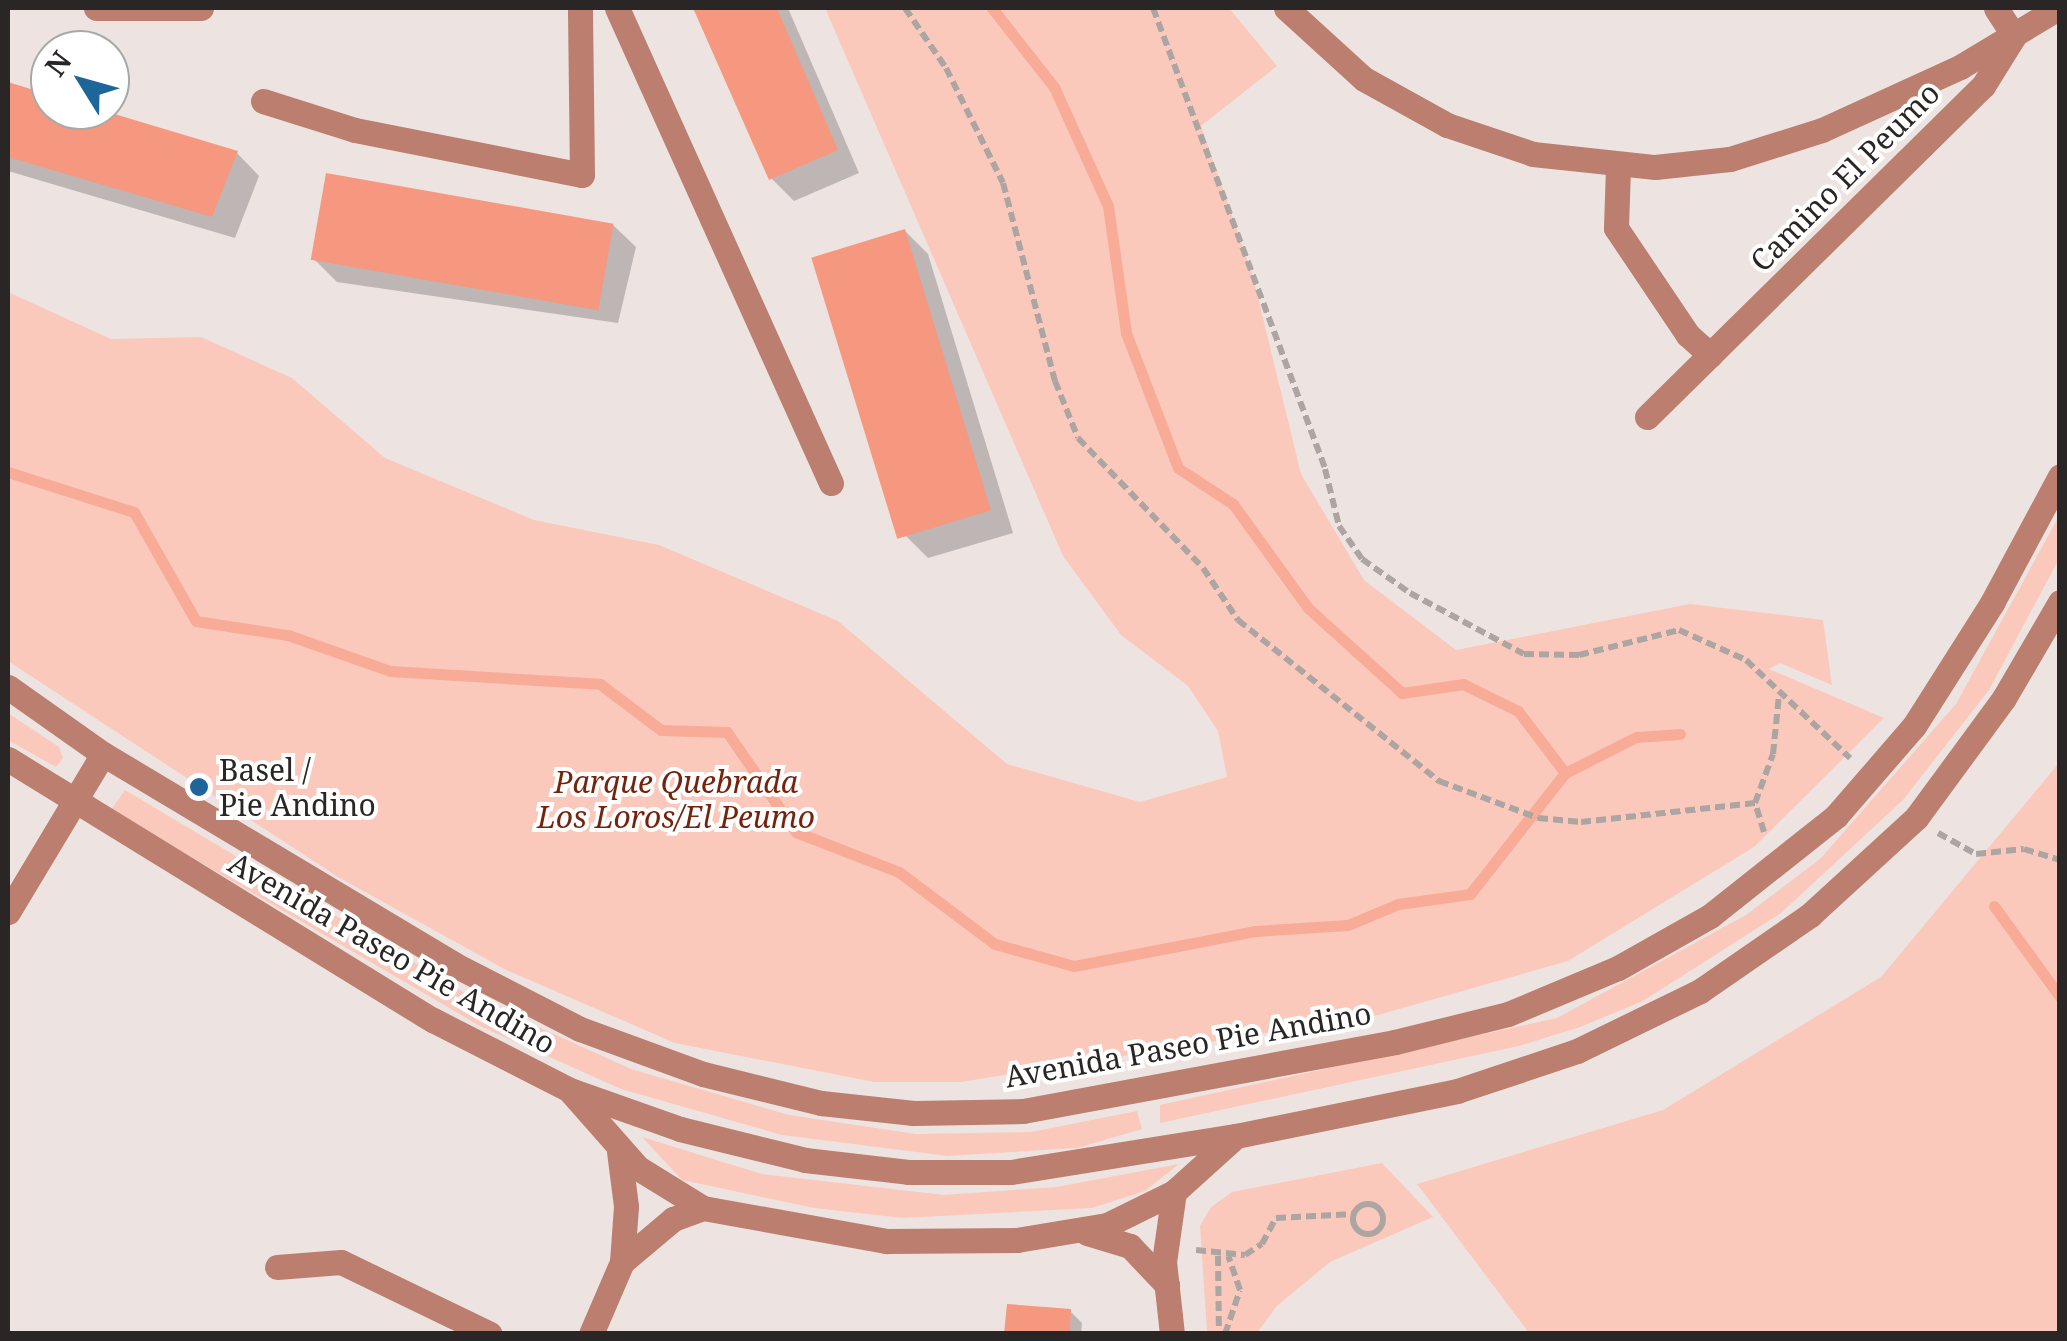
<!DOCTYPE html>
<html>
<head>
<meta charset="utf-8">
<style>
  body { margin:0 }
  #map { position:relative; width:2067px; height:1341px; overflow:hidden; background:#ede4e1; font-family:"Noto Serif",serif }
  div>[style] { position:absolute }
  .green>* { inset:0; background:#fac9bb }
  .shadow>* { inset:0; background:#0003 }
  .stream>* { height:11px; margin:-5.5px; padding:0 5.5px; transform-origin:5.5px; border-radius:5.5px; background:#f8ab97 }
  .building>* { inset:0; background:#f69880; transform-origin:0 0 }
  .path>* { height:6px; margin-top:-3px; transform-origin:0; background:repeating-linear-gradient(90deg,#aca5a2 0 10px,transparent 0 15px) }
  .path>.ring { margin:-3px; padding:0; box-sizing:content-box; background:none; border:6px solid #aca5a2; border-radius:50% }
  .minor>* { height:25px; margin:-12.5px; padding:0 12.5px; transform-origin:12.5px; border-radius:12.5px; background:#bc7e6e }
  .dots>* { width:28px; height:28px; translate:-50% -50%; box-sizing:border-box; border:5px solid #fff; border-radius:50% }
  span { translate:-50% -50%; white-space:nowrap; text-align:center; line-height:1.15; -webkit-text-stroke:8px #fff; paint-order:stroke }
  .street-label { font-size:30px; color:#292625 }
  .poi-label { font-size:30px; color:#292625 }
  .left { translate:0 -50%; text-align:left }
  .park-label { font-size:30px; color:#75230d; font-style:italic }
  .frame { position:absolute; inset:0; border:10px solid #292625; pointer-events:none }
  .north { position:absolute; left:30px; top:30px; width:100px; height:100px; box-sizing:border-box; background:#fff; border:2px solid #a9a8a8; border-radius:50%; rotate:307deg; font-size:28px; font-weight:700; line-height:40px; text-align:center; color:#292625 }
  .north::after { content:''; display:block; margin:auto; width:35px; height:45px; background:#1e6599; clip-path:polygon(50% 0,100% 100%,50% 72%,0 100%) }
</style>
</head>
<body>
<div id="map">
  <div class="green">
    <div style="clip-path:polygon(825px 8px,1229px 8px,1277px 66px,1201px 126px,1252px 273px,1301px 474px,1364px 580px,1456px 650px,1690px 604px,1823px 620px,1832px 685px,1780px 663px,1769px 669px,1884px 718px,1754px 847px,1568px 961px,1378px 1015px,961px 1082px,874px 1082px,675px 1043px,506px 970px,338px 877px,8px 661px,8px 292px,111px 339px,201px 337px,292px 378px,385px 458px,534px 520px,659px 545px,838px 621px,1007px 764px,1140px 802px,1227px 777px,1218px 731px,1188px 686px,1121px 635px,1063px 556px)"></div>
    <div style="clip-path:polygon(2059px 516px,2059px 559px,1989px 690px,1903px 800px,1781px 913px,1643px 1001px,1580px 1027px,1519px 1046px,1160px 1123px,1160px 1105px,1557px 1018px,1746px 915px,1820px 859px,1956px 704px)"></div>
    <div style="clip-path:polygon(8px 713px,59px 747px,63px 758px,56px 767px,8px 740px)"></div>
    <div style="clip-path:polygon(2059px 763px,2059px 1333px,1529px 1333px,1417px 1184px,1663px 1110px,1881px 977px)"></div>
    <div style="clip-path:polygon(125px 790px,470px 996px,631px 1069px,789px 1115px,916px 1134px,1031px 1132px,1137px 1111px,1142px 1129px,1077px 1148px,948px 1156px,782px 1135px,621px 1089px,480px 1026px,111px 810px)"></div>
    <div style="clip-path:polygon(642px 1137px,762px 1174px,944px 1195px,1056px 1187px,1179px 1164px,1145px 1191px,1092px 1208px,902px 1218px,814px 1208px,682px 1180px)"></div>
    <div style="clip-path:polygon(1382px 1163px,1433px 1217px,1330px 1262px,1277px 1306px,1257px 1333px,1207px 1333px,1200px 1226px,1211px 1207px,1232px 1192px)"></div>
  </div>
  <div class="shadow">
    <div style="clip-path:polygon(696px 8px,788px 8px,859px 173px,794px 201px,771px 178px)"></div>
    <div style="clip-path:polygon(8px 85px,50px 98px,50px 110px,92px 110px,237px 153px,259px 176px,235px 238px,8px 171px)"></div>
    <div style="clip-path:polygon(613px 225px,636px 247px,618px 323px,337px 282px,314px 259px)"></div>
    <div style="clip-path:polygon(905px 231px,928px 254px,1013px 533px,928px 558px,906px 536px)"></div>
    <div style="clip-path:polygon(1070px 1311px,1082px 1323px,1081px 1334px,1007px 1334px)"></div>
  </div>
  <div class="stream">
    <div style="left:992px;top:8px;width:100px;rotate:51.9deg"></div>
    <div style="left:1054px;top:87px;width:131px;rotate:65.6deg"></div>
    <div style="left:1108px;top:206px;width:128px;rotate:81.9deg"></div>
    <div style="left:1126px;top:333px;width:145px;rotate:68.9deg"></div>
    <div style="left:1178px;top:468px;width:66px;rotate:33.2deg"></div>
    <div style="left:1233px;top:504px;width:128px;rotate:54.2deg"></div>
    <div style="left:1308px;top:608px;width:127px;rotate:42.1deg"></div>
    <div style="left:1402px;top:693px;width:62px;rotate:-8.4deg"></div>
    <div style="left:1463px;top:684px;width:61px;rotate:26.1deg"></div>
    <div style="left:1518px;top:711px;width:78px;rotate:52.8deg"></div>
    <div style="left:8px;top:472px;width:132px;rotate:17.6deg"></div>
    <div style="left:134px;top:512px;width:125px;rotate:60.4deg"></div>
    <div style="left:196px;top:621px;width:93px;rotate:8.7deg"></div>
    <div style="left:288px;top:635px;width:108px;rotate:19.4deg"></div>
    <div style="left:390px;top:671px;width:210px;rotate:3.5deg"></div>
    <div style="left:600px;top:684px;width:76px;rotate:37deg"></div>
    <div style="left:661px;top:730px;width:66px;rotate:1.7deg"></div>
    <div style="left:727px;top:732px;width:121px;rotate:55.4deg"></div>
    <div style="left:796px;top:832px;width:110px;rotate:21.2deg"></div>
    <div style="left:899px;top:872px;width:120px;rotate:36.9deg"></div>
    <div style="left:995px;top:944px;width:82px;rotate:15.6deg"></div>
    <div style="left:1074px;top:966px;width:184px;rotate:-10.9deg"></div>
    <div style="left:1255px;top:931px;width:93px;rotate:-3.7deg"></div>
    <div style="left:1348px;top:925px;width:54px;rotate:-22.8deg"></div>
    <div style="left:1398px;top:904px;width:73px;rotate:-7.9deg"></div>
    <div style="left:1470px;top:894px;width:154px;rotate:-51.9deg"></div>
    <div style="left:1565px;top:773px;width:80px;rotate:-26.9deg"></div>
    <div style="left:1636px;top:737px;width:44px;rotate:-3.9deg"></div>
    <div style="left:1994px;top:906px;width:112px;rotate:54deg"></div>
  </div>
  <div class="building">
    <div style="clip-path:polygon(693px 8px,777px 8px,838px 150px,769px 180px)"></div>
    <div style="clip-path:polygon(8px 82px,50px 95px,50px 110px,101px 110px,238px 151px,212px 217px,8px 157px)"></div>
    <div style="left:326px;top:173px;width:292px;height:88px;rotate:10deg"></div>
    <div style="left:905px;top:229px;width:294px;height:98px;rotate:73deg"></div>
    <div style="clip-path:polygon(1007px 1304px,1071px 1309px,1070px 1334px,1004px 1334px)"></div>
  </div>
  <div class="path">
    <div style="left:905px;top:8px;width:73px;rotate:55.7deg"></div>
    <div style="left:946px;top:68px;width:128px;rotate:63.6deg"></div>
    <div style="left:1003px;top:183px;width:205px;rotate:75.3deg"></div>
    <div style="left:1055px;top:381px;width:61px;rotate:68deg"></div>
    <div style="left:1078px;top:438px;width:180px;rotate:46.1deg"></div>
    <div style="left:1203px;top:568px;width:63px;rotate:56.1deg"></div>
    <div style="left:1238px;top:620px;width:258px;rotate:38.7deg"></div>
    <div style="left:1439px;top:781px;width:106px;rotate:20.5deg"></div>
    <div style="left:1538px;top:818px;width:43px;rotate:5.3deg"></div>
    <div style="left:1581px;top:822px;width:175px;rotate:-6.2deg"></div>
    <div style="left:1153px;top:8px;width:492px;rotate:69.5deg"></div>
    <div style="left:1325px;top:469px;width:59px;rotate:76.2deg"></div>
    <div style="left:1339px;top:526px;width:40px;rotate:55.1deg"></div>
    <div style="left:1362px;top:559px;width:59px;rotate:35.3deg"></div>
    <div style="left:1410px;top:593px;width:129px;rotate:28.2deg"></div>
    <div style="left:1524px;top:654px;width:55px;rotate:1deg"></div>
    <div style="left:1579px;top:655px;width:103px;rotate:-14deg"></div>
    <div style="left:1679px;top:630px;width:73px;rotate:24.1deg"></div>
    <div style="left:1746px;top:660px;width:143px;rotate:43.3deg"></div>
    <div style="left:1764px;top:832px;width:30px;rotate:-107deg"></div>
    <div style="left:1755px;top:803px;width:52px;rotate:-69.8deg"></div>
    <div style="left:1773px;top:754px;width:59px;rotate:-84.2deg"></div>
    <div style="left:1938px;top:833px;width:43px;rotate:28.9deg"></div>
    <div style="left:1976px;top:854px;width:48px;rotate:-5.9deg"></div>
    <div style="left:2024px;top:849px;width:38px;rotate:17deg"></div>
    <div class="ring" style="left:1353px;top:1204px;width:24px;height:24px"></div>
    <div style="left:1196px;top:1250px;width:49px;rotate:5.8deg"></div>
    <div style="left:1245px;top:1255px;width:20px;rotate:-33deg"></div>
    <div style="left:1262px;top:1244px;width:30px;rotate:-62deg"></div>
    <div style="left:1276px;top:1218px;width:78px;rotate:-2.9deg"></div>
    <div style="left:1218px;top:1256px;width:78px;rotate:89.3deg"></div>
    <div style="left:1225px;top:1334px;width:46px;rotate:-71.2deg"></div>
    <div style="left:1240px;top:1290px;width:36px;rotate:-109deg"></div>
  </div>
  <div class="minor">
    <div style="left:96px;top:8px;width:105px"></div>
    <div style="left:617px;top:8px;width:521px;rotate:65.75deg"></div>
    <div style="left:1286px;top:8px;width:105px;rotate:42.3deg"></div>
    <div style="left:1364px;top:79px;width:95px;rotate:29deg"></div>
    <div style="left:1447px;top:125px;width:91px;rotate:18.6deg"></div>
    <div style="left:1533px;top:154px;width:123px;rotate:6.1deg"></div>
    <div style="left:1655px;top:167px;width:75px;rotate:-6.1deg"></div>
    <div style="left:1730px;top:159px;width:96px;rotate:-17.5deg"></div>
    <div style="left:1822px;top:130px;width:152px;rotate:-24.5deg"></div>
    <div style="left:1960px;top:67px;width:114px;rotate:-31deg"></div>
    <div style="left:263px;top:101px;width:96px;rotate:17.5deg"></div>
    <div style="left:355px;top:130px;width:231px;rotate:11.2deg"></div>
    <div style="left:582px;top:175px;width:167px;rotate:-90.7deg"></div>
    <div style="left:1618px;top:167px;width:61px;rotate:91.9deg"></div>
    <div style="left:1616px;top:228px;width:129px;rotate:56.1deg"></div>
    <div style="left:1688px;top:335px;width:30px;rotate:42deg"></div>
    <div style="left:1647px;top:417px;width:472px;rotate:-44.6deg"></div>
    <div style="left:1983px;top:86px;width:59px;rotate:-58.2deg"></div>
    <div style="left:2014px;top:36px;width:33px;rotate:-123deg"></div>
    <div style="left:8px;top:687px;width:116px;rotate:35.2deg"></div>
    <div style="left:103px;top:754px;width:410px;rotate:30.9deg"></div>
    <div style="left:455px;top:965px;width:140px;rotate:27.1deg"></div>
    <div style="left:580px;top:1029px;width:131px;rotate:20.1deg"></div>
    <div style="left:703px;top:1074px;width:122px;rotate:13.8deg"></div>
    <div style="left:821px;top:1103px;width:93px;rotate:6.2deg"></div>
    <div style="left:913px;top:1113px;width:110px;rotate:-1deg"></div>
    <div style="left:1023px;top:1111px;width:378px;rotate:-10.5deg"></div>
    <div style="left:1395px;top:1042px;width:116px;rotate:-13.9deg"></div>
    <div style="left:1508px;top:1014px;width:119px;rotate:-22.7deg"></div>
    <div style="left:1618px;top:968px;width:106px;rotate:-29.5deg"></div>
    <div style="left:1710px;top:916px;width:161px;rotate:-38.4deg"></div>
    <div style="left:1836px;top:816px;width:119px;rotate:-49.1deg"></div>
    <div style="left:1914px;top:726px;width:146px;rotate:-57.6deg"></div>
    <div style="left:1992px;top:603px;width:144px;rotate:-61.8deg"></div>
    <div style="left:8px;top:759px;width:499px;rotate:31.6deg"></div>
    <div style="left:433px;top:1020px;width:154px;rotate:27.1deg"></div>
    <div style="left:570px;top:1090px;width:117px;rotate:19.5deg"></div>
    <div style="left:680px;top:1129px;width:129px;rotate:13.9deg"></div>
    <div style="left:805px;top:1160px;width:104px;rotate:6.6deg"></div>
    <div style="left:908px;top:1172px;width:103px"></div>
    <div style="left:1011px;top:1172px;width:228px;rotate:-9.1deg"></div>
    <div style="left:1236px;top:1136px;width:226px;rotate:-11.5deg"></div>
    <div style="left:1457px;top:1091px;width:126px;rotate:-18.4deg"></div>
    <div style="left:1577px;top:1051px;width:137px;rotate:-26deg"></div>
    <div style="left:1700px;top:991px;width:134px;rotate:-34.6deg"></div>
    <div style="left:1810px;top:915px;width:144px;rotate:-42.5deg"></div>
    <div style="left:1916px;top:818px;width:149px;rotate:-53.7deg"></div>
    <div style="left:2004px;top:698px;width:111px;rotate:-59.7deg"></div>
    <div style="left:8px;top:912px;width:184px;rotate:-59deg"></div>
    <div style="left:571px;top:1092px;width:101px;rotate:48.6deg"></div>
    <div style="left:638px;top:1168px;width:76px;rotate:31.6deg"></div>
    <div style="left:703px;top:1208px;width:187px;rotate:10.2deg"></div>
    <div style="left:887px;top:1241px;width:130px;rotate:-0.4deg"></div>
    <div style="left:1017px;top:1240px;width:91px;rotate:-9.5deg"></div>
    <div style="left:1107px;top:1225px;width:75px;rotate:-26.2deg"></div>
    <div style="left:1174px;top:1192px;width:84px;rotate:-42.1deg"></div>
    <div style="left:1087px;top:1233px;width:45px;rotate:16.8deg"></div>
    <div style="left:1130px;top:1246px;width:54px;rotate:46.5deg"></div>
    <div style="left:622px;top:1262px;width:67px;rotate:-40.1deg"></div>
    <div style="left:673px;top:1219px;width:32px;rotate:-20deg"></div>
    <div style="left:277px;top:1267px;width:64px;rotate:-4.5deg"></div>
    <div style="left:341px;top:1262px;width:165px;rotate:25.8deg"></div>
    <div style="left:591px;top:1334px;width:78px;rotate:-66.7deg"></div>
    <div style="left:622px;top:1262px;width:56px;rotate:-85.9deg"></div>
    <div style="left:626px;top:1206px;width:55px;rotate:-97.3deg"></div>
    <div style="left:1172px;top:1334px;width:72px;rotate:-96.3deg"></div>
    <div style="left:1164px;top:1262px;width:71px;rotate:-81.9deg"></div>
  </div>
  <div class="dots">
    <div style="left:199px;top:787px;background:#1e6599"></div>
  </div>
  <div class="street-label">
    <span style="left:1845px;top:177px;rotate:-45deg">Camino El Peumo</span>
    <span style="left:392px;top:953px;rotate:30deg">Avenida Paseo Pie Andino</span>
    <span style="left:1188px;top:1045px;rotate:-10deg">Avenida Paseo Pie Andino</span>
  </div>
  <div class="poi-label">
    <span class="left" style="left:219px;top:787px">Basel /<br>Pie Andino</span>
  </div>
  <div class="park-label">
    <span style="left:676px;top:799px">Parque Quebrada<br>Los Loros/El Peumo</span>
  </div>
  <div class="frame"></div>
  <div class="north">N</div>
</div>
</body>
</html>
